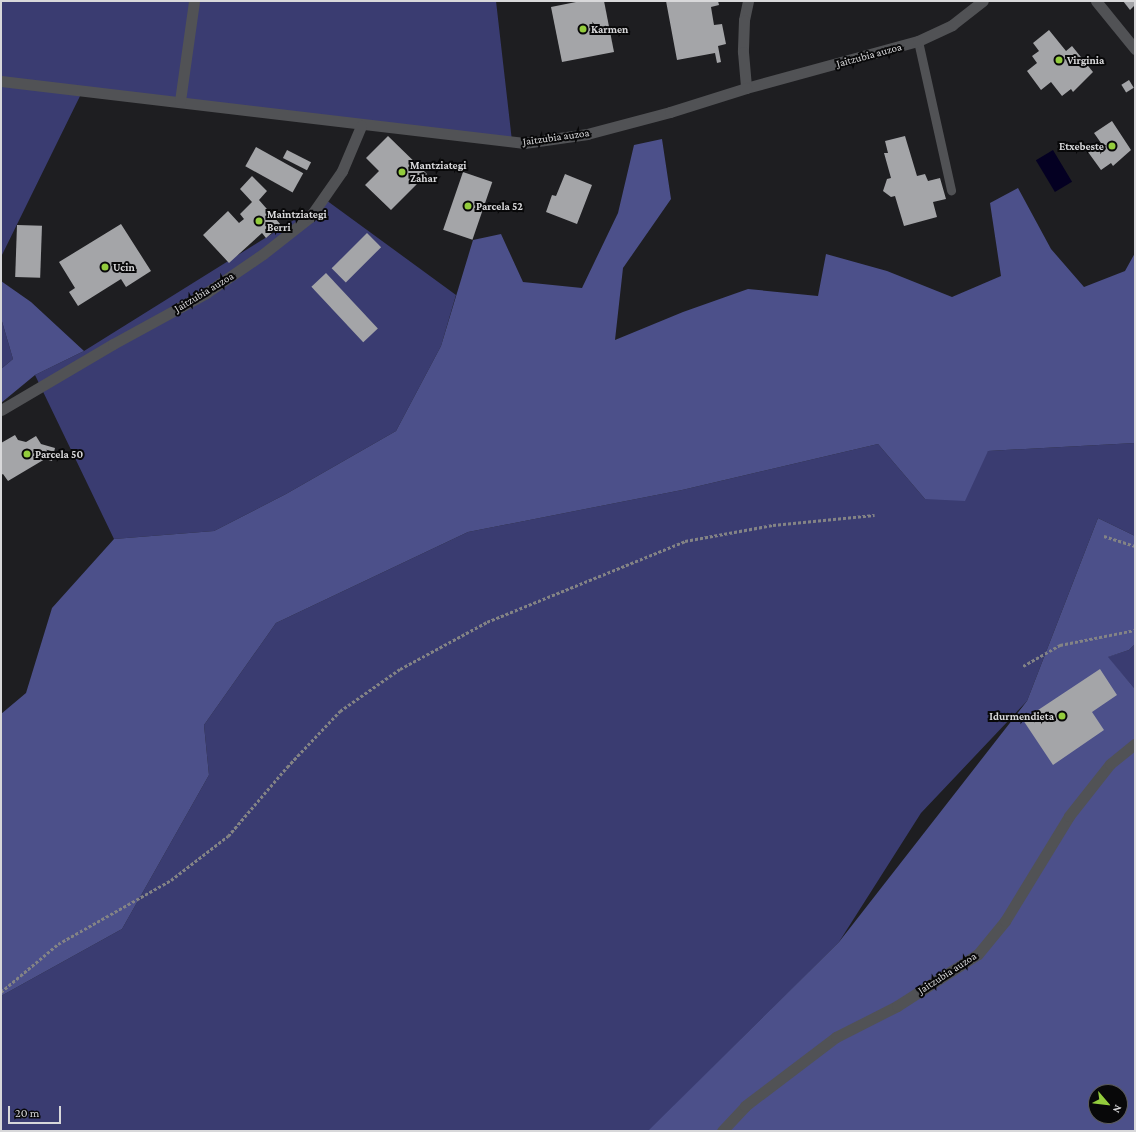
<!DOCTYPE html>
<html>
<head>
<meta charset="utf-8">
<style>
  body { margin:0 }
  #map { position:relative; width:1136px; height:1132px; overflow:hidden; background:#1e1e21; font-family:"Crimson Pro",serif }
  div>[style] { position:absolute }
  .green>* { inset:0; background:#3a3c71 }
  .forest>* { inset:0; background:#4c508a }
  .water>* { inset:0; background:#040022; transform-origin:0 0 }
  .building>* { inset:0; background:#a4a5a8; transform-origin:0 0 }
  .path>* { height:2.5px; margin-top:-1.25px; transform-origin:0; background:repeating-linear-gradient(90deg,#838385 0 3px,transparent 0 5px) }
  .service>* { height:9px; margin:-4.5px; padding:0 4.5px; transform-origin:4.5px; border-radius:4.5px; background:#515255 }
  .minor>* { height:11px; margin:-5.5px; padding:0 5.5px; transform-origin:5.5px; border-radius:5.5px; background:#515255 }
  .dots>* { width:11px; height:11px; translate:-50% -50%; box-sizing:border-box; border:2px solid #080809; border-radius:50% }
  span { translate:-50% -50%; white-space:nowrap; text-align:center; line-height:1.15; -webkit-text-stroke:4px #080809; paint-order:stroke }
  .poi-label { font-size:11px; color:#d8d8da; font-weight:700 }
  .left { translate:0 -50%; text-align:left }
  .right { translate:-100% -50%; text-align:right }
  .street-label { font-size:11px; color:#d8d8da }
  .frame { position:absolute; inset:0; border:2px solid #d8d8da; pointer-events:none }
  .north { position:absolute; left:1088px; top:1084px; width:40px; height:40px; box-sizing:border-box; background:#080809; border:1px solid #5b5b5d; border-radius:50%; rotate:118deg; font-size:11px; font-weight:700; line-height:16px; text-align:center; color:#d8d8da }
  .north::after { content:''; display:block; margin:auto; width:14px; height:18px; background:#93cc3d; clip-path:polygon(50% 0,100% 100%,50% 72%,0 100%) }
  .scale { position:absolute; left:8px; top:1106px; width:53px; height:18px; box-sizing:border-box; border:2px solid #d8d8da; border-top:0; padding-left:5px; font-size:12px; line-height:14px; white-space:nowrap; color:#d8d8da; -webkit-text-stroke:3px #080809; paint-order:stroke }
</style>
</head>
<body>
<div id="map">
  <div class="green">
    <div style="clip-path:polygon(1px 1px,496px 1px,512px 141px,82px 92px,1px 257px)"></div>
    <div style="clip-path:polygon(326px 200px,456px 295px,441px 346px,396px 431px,286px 494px,214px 531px,114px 539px,35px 375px,84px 351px)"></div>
    <div style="clip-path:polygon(1px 318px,13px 359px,1px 369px)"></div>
    <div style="clip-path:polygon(1135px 443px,1135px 536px,1098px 518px,1027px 701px,921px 813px,839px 942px,650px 1130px,1px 1131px,1px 996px,122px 929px,209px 775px,204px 725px,276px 623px,468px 532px,682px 490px,878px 444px,925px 499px,988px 451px)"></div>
    <div style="clip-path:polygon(1135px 644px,1135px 689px,1107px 657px,1129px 650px)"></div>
  </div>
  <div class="forest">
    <div style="clip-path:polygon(662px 139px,671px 199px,623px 268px,615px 340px,683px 312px,748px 289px,818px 296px,826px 254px,887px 271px,952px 297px,1001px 276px,990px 203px,1018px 188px,1051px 249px,1084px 287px,1125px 271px,1135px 253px,1135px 443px,988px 451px,965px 501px,925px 499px,878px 444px,682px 490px,468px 532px,276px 623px,204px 725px,209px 775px,122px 929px,1px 996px,1px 714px,26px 693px,52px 608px,114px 539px,214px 531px,286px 494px,396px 431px,441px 346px,473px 240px,501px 234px,523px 282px,582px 288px,618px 213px,634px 145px)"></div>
    <div style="clip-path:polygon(1px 281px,31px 302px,84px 351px,35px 375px,1px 403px,1px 369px,13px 359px,1px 318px)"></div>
    <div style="clip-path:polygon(evenodd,1098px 518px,1135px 536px,1135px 644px,1129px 650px,1108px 657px,1135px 689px,1135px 1131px,648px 1131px,839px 942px,1027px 701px,1098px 518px,1096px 1092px,1120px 1092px,1120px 1116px,1096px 1116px,1096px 1092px)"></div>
  </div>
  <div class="water">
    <div style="left:1053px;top:150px;width:37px;height:20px;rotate:59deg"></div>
  </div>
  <div class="building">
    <div style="clip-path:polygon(581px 1px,604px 1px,614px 52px,562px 62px,551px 7px)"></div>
    <div style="clip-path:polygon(666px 1px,718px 1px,719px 5px,711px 7px,714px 25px,722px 24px,726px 44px,718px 46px,721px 62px,717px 63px,715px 53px,677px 60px)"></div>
    <div style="clip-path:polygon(1123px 1px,1135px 1px,1135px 5px,1130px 10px)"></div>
    <div style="clip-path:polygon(1049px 30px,1066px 51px,1072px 46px,1093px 72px,1073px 92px,1071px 89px,1062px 96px,1051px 82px,1041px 90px,1027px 71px,1037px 63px,1032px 56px,1039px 51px,1033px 43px)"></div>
    <div style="left:1129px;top:80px;width:9px;height:9px;rotate:58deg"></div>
    <div style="clip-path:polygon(1112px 121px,1131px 150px,1113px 166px,1111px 163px,1101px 170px,1088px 152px,1101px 143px,1094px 133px)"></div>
    <div style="clip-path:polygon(388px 136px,427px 174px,391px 210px,365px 185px,379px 171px,366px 158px)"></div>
    <div style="clip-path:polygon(905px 136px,917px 176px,925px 174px,928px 181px,940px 178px,946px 199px,933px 202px,937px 217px,904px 226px,895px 196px,891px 197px,883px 191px,887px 179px,891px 178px,884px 153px,888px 153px,885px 141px)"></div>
    <div style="left:256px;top:147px;width:54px;height:22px;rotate:29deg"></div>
    <div style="left:287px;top:150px;width:27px;height:9px;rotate:27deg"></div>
    <div style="left:463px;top:172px;width:31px;height:61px;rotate:19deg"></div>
    <div style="clip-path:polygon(565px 174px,592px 185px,577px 224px,546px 212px,552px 195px,556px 196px)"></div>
    <div style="clip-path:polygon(252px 176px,267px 191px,259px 200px,281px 225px,266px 238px,262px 233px,229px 263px,203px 235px,228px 211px,239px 223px,244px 219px,240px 214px,252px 202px,240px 189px)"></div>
    <div style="clip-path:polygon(121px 224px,151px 271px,126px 287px,121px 279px,78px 306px,69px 292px,75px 288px,59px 262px)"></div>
    <div style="left:17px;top:225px;width:25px;height:52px;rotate:2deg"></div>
    <div style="left:367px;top:233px;width:20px;height:50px;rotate:45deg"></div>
    <div style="left:326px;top:273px;width:76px;height:20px;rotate:47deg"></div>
    <div style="clip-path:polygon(15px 435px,18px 440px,26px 442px,36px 436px,41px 444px,55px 448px,52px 461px,45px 459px,8px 481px,3px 474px,1px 475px,1px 443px)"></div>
    <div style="clip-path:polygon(1100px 669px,1117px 695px,1092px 712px,1104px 730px,1053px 765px,1023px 720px)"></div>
  </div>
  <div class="path">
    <div style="left:1104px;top:536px;width:33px;rotate:18deg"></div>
    <div style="left:1023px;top:666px;width:43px;rotate:-29.6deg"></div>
    <div style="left:1060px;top:645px;width:76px;rotate:-11.3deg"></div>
    <div style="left:1px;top:992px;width:75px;rotate:-40.1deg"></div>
    <div style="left:58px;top:944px;width:130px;rotate:-29.5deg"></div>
    <div style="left:171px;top:880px;width:72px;rotate:-37.7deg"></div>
    <div style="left:228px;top:836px;width:91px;rotate:-49.5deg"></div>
    <div style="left:287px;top:767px;width:77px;rotate:-46.6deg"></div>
    <div style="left:340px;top:711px;width:73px;rotate:-35deg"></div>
    <div style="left:400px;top:669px;width:99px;rotate:-28.4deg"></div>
    <div style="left:487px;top:622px;width:214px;rotate:-22.2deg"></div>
    <div style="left:685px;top:541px;width:89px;rotate:-10.3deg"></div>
    <div style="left:773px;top:525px;width:102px;rotate:-5.6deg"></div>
  </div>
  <div class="service">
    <div style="left:918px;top:41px;width:153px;rotate:77.5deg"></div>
  </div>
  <div class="minor">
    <div style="left:748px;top:1px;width:19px;rotate:102deg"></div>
    <div style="left:744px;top:20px;width:32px;rotate:92deg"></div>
    <div style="left:743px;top:52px;width:36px;rotate:85deg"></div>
    <div style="left:746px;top:88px;width:178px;rotate:-15.3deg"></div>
    <div style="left:918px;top:41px;width:38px;rotate:-25deg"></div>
    <div style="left:952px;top:25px;width:39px;rotate:-38deg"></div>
    <div style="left:1096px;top:1px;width:62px;rotate:50.9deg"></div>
    <div style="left:1px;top:81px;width:527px;rotate:6.76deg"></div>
    <div style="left:524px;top:143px;width:64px;rotate:-8.1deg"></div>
    <div style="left:587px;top:134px;width:86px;rotate:-14.8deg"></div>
    <div style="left:670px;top:112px;width:80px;rotate:-17.5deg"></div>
    <div style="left:180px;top:101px;width:101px;rotate:-82deg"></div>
    <div style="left:1px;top:410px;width:130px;rotate:-30.5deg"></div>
    <div style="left:113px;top:344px;width:106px;rotate:-28.7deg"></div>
    <div style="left:206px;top:293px;width:69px;rotate:-34.4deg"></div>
    <div style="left:263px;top:254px;width:60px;rotate:-38.2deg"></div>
    <div style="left:310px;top:217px;width:56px;rotate:-55.2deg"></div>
    <div style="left:342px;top:171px;width:49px;rotate:-67.1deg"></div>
    <div style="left:722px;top:1131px;width:34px;rotate:-47deg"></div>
    <div style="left:745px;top:1106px;width:114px;rotate:-37.2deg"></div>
    <div style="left:836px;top:1037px;width:68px;rotate:-26.9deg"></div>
    <div style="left:897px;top:1006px;width:96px;rotate:-32.7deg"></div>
    <div style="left:978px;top:954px;width:43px;rotate:-50.7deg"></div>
    <div style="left:1005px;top:921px;width:123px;rotate:-58.6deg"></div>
    <div style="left:1069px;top:816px;width:66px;rotate:-51.7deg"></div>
    <div style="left:1110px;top:764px;width:32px;rotate:-39deg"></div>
  </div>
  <div class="dots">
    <div style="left:583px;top:29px;background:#93cc3d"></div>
    <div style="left:1059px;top:60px;background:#93cc3d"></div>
    <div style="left:1112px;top:146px;background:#93cc3d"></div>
    <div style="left:402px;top:172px;background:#93cc3d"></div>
    <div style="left:468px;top:206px;background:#93cc3d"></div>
    <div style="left:259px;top:221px;background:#93cc3d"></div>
    <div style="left:105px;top:267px;background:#93cc3d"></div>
    <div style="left:27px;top:454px;background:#93cc3d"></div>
    <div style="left:1062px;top:716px;background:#93cc3d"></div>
  </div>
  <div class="poi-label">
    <span class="left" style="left:591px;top:29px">Karmen</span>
    <span class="left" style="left:1067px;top:60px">Virginia</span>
    <span class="right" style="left:1104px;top:146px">Etxebeste</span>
    <span class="left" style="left:410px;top:172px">Mantziategi<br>Zahar</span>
    <span class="left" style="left:476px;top:206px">Parcela 52</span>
    <span class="left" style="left:267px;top:221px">Maintziategi<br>Berri</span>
    <span class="left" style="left:113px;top:267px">Ucin</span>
    <span class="left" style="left:35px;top:454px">Parcela 50</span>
    <span class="right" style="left:1054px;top:716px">Idurmendieta</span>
  </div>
  <div class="street-label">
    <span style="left:869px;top:55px;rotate:-15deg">Jaitzubia auzoa</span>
    <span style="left:556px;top:137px;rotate:-8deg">Jaitzubia auzoa</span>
    <span style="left:204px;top:292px;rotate:-31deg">Jaitzubia auzoa</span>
    <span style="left:947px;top:973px;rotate:-33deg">Jaitzubia auzoa</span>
  </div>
  <div class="frame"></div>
  <div class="north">N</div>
  <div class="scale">20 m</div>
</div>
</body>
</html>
